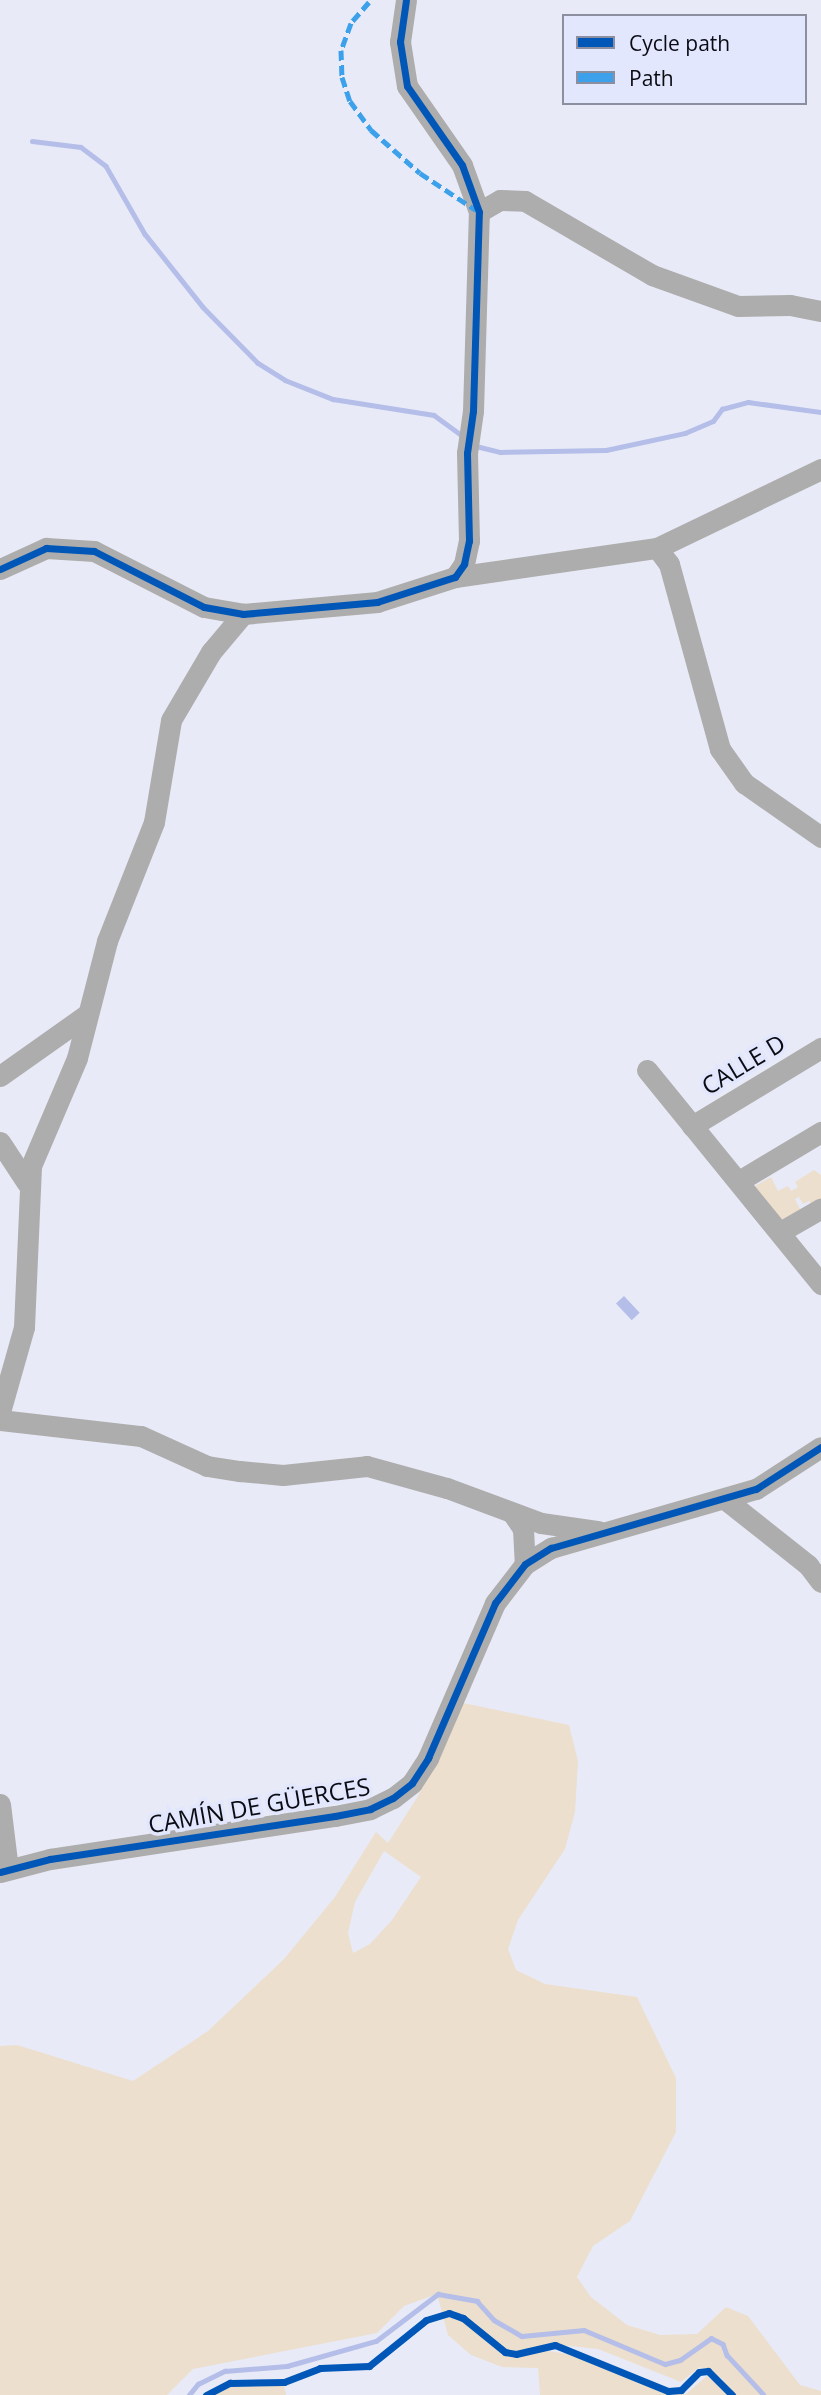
<!DOCTYPE html>
<html>
<head>
<meta charset="utf-8">
<style>
  body { margin:0 }
  #map { position:relative; width:821px; height:2395px; overflow:hidden; background:#e8ebf7; font-family:"Open Sans",sans-serif }
  div>[style] { position:absolute }
  .green>* { inset:0; background:#ecdfcd }
  .water>* { inset:0; background:#b4bee8; transform-origin:0 0 }
  .stream>* { height:4.5px; margin:-2.25px; padding:0 2.25px; transform-origin:2.25px; border-radius:2.25px; background:#b4bee8 }
  .minor>* { height:21px; margin:-10.5px; padding:0 10.5px; transform-origin:10.5px; border-radius:10.5px; background:#aeadad }
  .quiet>* { height:5px; margin-top:-2.5px; transform-origin:0; background:repeating-linear-gradient(90deg,#3ca1ea 0 10px,transparent 0 15px) }
  .cycleway>* { height:7px; margin:-3.5px; padding:0 3.5px; transform-origin:3.5px; border-radius:3.5px; background:#0057b8 }
  span { translate:-50% -50%; white-space:nowrap; text-align:center; line-height:1.15; -webkit-text-stroke:7px #e2e7fd; paint-order:stroke }
  .street-label { font-size:24px; color:#0b0c13 }
  .legend { position:absolute; left:562px; top:14px; width:245px; height:91px; box-sizing:border-box; background:#e2e7fd; border:2px solid #8c8f9f; margin:0; padding:9px 12px; list-style:none; font-size:21px; color:#0b0c13 }
  .legend li { display:flex; align-items:center; gap:14px; height:35px }
  .legend b { width:35px; border:2px solid #8c8f9f }
</style>
</head>
<body>
<div id="map">
  <div class="green">
    <div style="clip-path:polygon(814px 1170px,821px 1175px,821px 1202px,813px 1206px,809px 1201px,803px 1204px,799px 1197px,795px 1199px,802px 1213px,778px 1226px,748px 1190px,771px 1177px,778px 1191px,788px 1186px,791px 1191px,798px 1187px,795px 1182px)"></div>
    <div style="clip-path:polygon(evenodd,463px 1703px,569px 1725px,578px 1761px,575px 1812px,565px 1849px,518px 1920px,508px 1949px,516px 1970px,545px 1984px,637px 1997px,676px 2078px,676px 2132px,630px 2221px,593px 2246px,577px 2277px,591px 2297px,627px 2325px,660px 2335px,697px 2334px,726px 2307px,748px 2316px,800px 2385px,821px 2391px,821px 2395px,540px 2395px,538px 2368px,502px 2367px,471px 2355px,448px 2335px,437px 2294px,404px 2306px,377px 2333px,193px 2369px,167px 2395px,0 2395px,0 2046px,17px 2045px,133px 2081px,208px 2031px,284px 1959px,335px 1897px,376px 1832px,388px 1843px,418px 1796px,463px 1703px,384px 1851px,421px 1877px,392px 1920px,370px 1944px,353px 1953px,348px 1933px,355px 1902px,384px 1851px,463px 1703px,551px 2344px,598px 2349px,681px 2382px,700px 2367px,723px 2379px,724px 2390px,707px 2376px,686px 2394px,666px 2393px,583px 2356px,548px 2351px,551px 2344px)"></div>
    <div style="clip-path:polygon(284px 2385px,286px 2395px,213px 2395px,230px 2386px)"></div>
  </div>
  <div class="water">
    <div style="left:624px;top:1296px;width:23px;height:11px;rotate:47deg"></div>
  </div>
  <div class="stream">
    <div style="left:32px;top:141px;width:49px;rotate:7deg"></div>
    <div style="left:81px;top:147px;width:31px;rotate:37deg"></div>
    <div style="left:106px;top:166px;width:78px;rotate:60.2deg"></div>
    <div style="left:145px;top:234px;width:93px;rotate:51.5deg"></div>
    <div style="left:203px;top:307px;width:78px;rotate:45.5deg"></div>
    <div style="left:258px;top:363px;width:32px;rotate:32deg"></div>
    <div style="left:285px;top:380px;width:52px;rotate:21.6deg"></div>
    <div style="left:333px;top:399px;width:102px;rotate:9deg"></div>
    <div style="left:434px;top:415px;width:36px;rotate:36deg"></div>
    <div style="left:476px;top:446px;width:25px;rotate:14deg"></div>
    <div style="left:500px;top:452px;width:106px;rotate:-1.1deg"></div>
    <div style="left:606px;top:450px;width:81px;rotate:-12.1deg"></div>
    <div style="left:685px;top:433px;width:30px;rotate:-23deg"></div>
    <div style="left:713px;top:421px;width:15px;rotate:-53deg"></div>
    <div style="left:722px;top:409px;width:27px;rotate:-15deg"></div>
    <div style="left:748px;top:402px;width:74px;rotate:7.8deg"></div>
    <div style="left:189px;top:2395px;width:14px;rotate:-51deg"></div>
    <div style="left:198px;top:2384px;width:30px;rotate:-26deg"></div>
    <div style="left:225px;top:2371px;width:62px;rotate:-4.6deg"></div>
    <div style="left:287px;top:2366px;width:92px;rotate:-15.7deg"></div>
    <div style="left:376px;top:2341px;width:78px;rotate:-37.2deg"></div>
    <div style="left:438px;top:2294px;width:40px;rotate:10deg"></div>
    <div style="left:477px;top:2301px;width:25px;rotate:48deg"></div>
    <div style="left:494px;top:2320px;width:32px;rotate:30deg"></div>
    <div style="left:522px;top:2336px;width:62px;rotate:-5.5deg"></div>
    <div style="left:584px;top:2330px;width:88px;rotate:22.8deg"></div>
    <div style="left:665px;top:2364px;width:16px;rotate:-15deg"></div>
    <div style="left:680px;top:2360px;width:38px;rotate:-35deg"></div>
    <div style="left:711px;top:2338px;width:13px;rotate:27deg"></div>
    <div style="left:723px;top:2344px;width:12px;rotate:70deg"></div>
    <div style="left:727px;top:2355px;width:54px;rotate:47.2deg"></div>
  </div>
  <div class="minor">
    <div style="left:479px;top:212px;width:24px;rotate:-30deg"></div>
    <div style="left:500px;top:200px;width:25px;rotate:2deg"></div>
    <div style="left:525px;top:201px;width:147px;rotate:30.2deg"></div>
    <div style="left:652px;top:275px;width:91px;rotate:19.8deg"></div>
    <div style="left:738px;top:306px;width:52px;rotate:-1.1deg"></div>
    <div style="left:790px;top:305px;width:32px;rotate:11deg"></div>
    <div style="left:657px;top:548px;width:20px;rotate:53deg"></div>
    <div style="left:669px;top:564px;width:192px;rotate:74.6deg"></div>
    <div style="left:720px;top:749px;width:42px;rotate:54.8deg"></div>
    <div style="left:744px;top:783px;width:94px;rotate:35deg"></div>
    <div style="left:0;top:569px;width:51px;rotate:-24.5deg"></div>
    <div style="left:46px;top:548px;width:48px;rotate:3.6deg"></div>
    <div style="left:94px;top:551px;width:123px;rotate:27deg"></div>
    <div style="left:204px;top:607px;width:40px;rotate:10deg"></div>
    <div style="left:243px;top:614px;width:135px;rotate:-5.1deg"></div>
    <div style="left:377px;top:602px;width:82px;rotate:-17.8deg"></div>
    <div style="left:455px;top:577px;width:16px;rotate:-55deg"></div>
    <div style="left:464px;top:564px;width:24px;rotate:-78deg"></div>
    <div style="left:469px;top:541px;width:88px;rotate:-91.3deg"></div>
    <div style="left:467px;top:453px;width:42px;rotate:-81.9deg"></div>
    <div style="left:473px;top:411px;width:199px;rotate:-88.3deg"></div>
    <div style="left:479px;top:212px;width:50px;rotate:-109.9deg"></div>
    <div style="left:462px;top:165px;width:96px;rotate:-124.8deg"></div>
    <div style="left:407px;top:86px;width:45px;rotate:-99deg"></div>
    <div style="left:400px;top:42px;width:42px;rotate:-81.9deg"></div>
    <div style="left:455px;top:577px;width:204px;rotate:-8.2deg"></div>
    <div style="left:657px;top:548px;width:182px;rotate:-25.7deg"></div>
    <div style="left:647px;top:1070px;width:276px;rotate:50.9deg"></div>
    <div style="left:0;top:1076px;width:105px;rotate:-35.3deg"></div>
    <div style="left:692px;top:1126px;width:151px;rotate:-31.2deg"></div>
    <div style="left:0;top:1142px;width:49px;rotate:56.6deg"></div>
    <div style="left:744px;top:1178px;width:90px;rotate:-30.9deg"></div>
    <div style="left:787px;top:1228px;width:39px;rotate:-30deg"></div>
    <div style="left:0;top:1412px;width:88px;rotate:-74.2deg"></div>
    <div style="left:24px;top:1327px;width:161px;rotate:-87.5deg"></div>
    <div style="left:31px;top:1166px;width:117px;rotate:-66.9deg"></div>
    <div style="left:77px;top:1058px;width:121px;rotate:-75.6deg"></div>
    <div style="left:107px;top:941px;width:128px;rotate:-68.4deg"></div>
    <div style="left:154px;top:822px;width:103px;rotate:-80.5deg"></div>
    <div style="left:171px;top:720px;width:79px;rotate:-59.5deg"></div>
    <div style="left:211px;top:652px;width:50px;rotate:-49.9deg"></div>
    <div style="left:0;top:1420px;width:142px;rotate:6.5deg"></div>
    <div style="left:141px;top:1436px;width:72px;rotate:24.4deg"></div>
    <div style="left:207px;top:1466px;width:33px;rotate:9deg"></div>
    <div style="left:240px;top:1471px;width:43px;rotate:5.3deg"></div>
    <div style="left:283px;top:1475px;width:84px;rotate:-6.1deg"></div>
    <div style="left:367px;top:1466px;width:83px;rotate:15.4deg"></div>
    <div style="left:447px;top:1488px;width:100px;rotate:20.4deg"></div>
    <div style="left:541px;top:1523px;width:58px;rotate:8deg"></div>
    <div style="left:726px;top:1500px;width:105px;rotate:38.4deg"></div>
    <div style="left:808px;top:1565px;width:21px;rotate:53deg"></div>
    <div style="left:513px;top:1514px;width:18px;rotate:56deg"></div>
    <div style="left:523px;top:1529px;width:35px;rotate:87deg"></div>
    <div style="left:0;top:1804px;width:65px;rotate:83deg"></div>
    <div style="left:0;top:1872px;width:52px;rotate:-14.6deg"></div>
    <div style="left:50px;top:1859px;width:288px;rotate:-8.6deg"></div>
    <div style="left:335px;top:1816px;width:36px;rotate:-11deg"></div>
    <div style="left:370px;top:1809px;width:25px;rotate:-26deg"></div>
    <div style="left:393px;top:1798px;width:24px;rotate:-38deg"></div>
    <div style="left:412px;top:1783px;width:30px;rotate:-57deg"></div>
    <div style="left:428px;top:1758px;width:169px;rotate:-66.6deg"></div>
    <div style="left:495px;top:1603px;width:49px;rotate:-52.4deg"></div>
    <div style="left:525px;top:1564px;width:31px;rotate:-32deg"></div>
    <div style="left:551px;top:1548px;width:213px;rotate:-16.1deg"></div>
    <div style="left:756px;top:1489px;width:77px;rotate:-32.9deg"></div>
  </div>
  <div class="quiet">
    <div style="left:369px;top:2px;width:28px;rotate:131deg"></div>
    <div style="left:351px;top:23px;width:29px;rotate:110deg"></div>
    <div style="left:341px;top:50px;width:27px;rotate:88deg"></div>
    <div style="left:342px;top:77px;width:25px;rotate:72deg"></div>
    <div style="left:350px;top:101px;width:36px;rotate:54deg"></div>
    <div style="left:371px;top:130px;width:65px;rotate:41.3deg"></div>
    <div style="left:420px;top:173px;width:67px;rotate:33.5deg"></div>
  </div>
  <div class="cycleway">
    <div style="left:0;top:569px;width:51px;rotate:-24.5deg"></div>
    <div style="left:46px;top:548px;width:48px;rotate:3.6deg"></div>
    <div style="left:94px;top:551px;width:123px;rotate:27deg"></div>
    <div style="left:204px;top:607px;width:40px;rotate:10deg"></div>
    <div style="left:243px;top:614px;width:135px;rotate:-5.1deg"></div>
    <div style="left:377px;top:602px;width:82px;rotate:-17.8deg"></div>
    <div style="left:455px;top:577px;width:16px;rotate:-55deg"></div>
    <div style="left:464px;top:564px;width:24px;rotate:-78deg"></div>
    <div style="left:469px;top:541px;width:88px;rotate:-91.3deg"></div>
    <div style="left:467px;top:453px;width:42px;rotate:-81.9deg"></div>
    <div style="left:473px;top:411px;width:199px;rotate:-88.3deg"></div>
    <div style="left:479px;top:212px;width:50px;rotate:-109.9deg"></div>
    <div style="left:462px;top:165px;width:96px;rotate:-124.8deg"></div>
    <div style="left:407px;top:86px;width:45px;rotate:-99deg"></div>
    <div style="left:400px;top:42px;width:42px;rotate:-81.9deg"></div>
    <div style="left:0;top:1872px;width:52px;rotate:-14.6deg"></div>
    <div style="left:50px;top:1859px;width:288px;rotate:-8.6deg"></div>
    <div style="left:335px;top:1816px;width:36px;rotate:-11deg"></div>
    <div style="left:370px;top:1809px;width:25px;rotate:-26deg"></div>
    <div style="left:393px;top:1798px;width:24px;rotate:-38deg"></div>
    <div style="left:412px;top:1783px;width:30px;rotate:-57deg"></div>
    <div style="left:428px;top:1758px;width:169px;rotate:-66.6deg"></div>
    <div style="left:495px;top:1603px;width:49px;rotate:-52.4deg"></div>
    <div style="left:525px;top:1564px;width:31px;rotate:-32deg"></div>
    <div style="left:551px;top:1548px;width:213px;rotate:-16.1deg"></div>
    <div style="left:756px;top:1489px;width:77px;rotate:-32.9deg"></div>
    <div style="left:206px;top:2395px;width:27px;rotate:-27deg"></div>
    <div style="left:230px;top:2383px;width:54px;rotate:-1.1deg"></div>
    <div style="left:284px;top:2382px;width:39px;rotate:-21deg"></div>
    <div style="left:320px;top:2368px;width:49px;rotate:-2.3deg"></div>
    <div style="left:369px;top:2366px;width:73px;rotate:-38.9deg"></div>
    <div style="left:426px;top:2320px;width:24px;rotate:-17deg"></div>
    <div style="left:449px;top:2313px;width:15px;rotate:20deg"></div>
    <div style="left:463px;top:2318px;width:54px;rotate:39deg"></div>
    <div style="left:505px;top:2352px;width:11px;rotate:10deg"></div>
    <div style="left:516px;top:2354px;width:40px;rotate:-13deg"></div>
    <div style="left:555px;top:2345px;width:122px;rotate:22.2deg"></div>
    <div style="left:668px;top:2391px;width:13px;rotate:-4deg"></div>
    <div style="left:681px;top:2390px;width:25px;rotate:-45deg"></div>
    <div style="left:699px;top:2372px;width:9px;rotate:-6deg"></div>
    <div style="left:708px;top:2371px;width:34px;rotate:45deg"></div>
  </div>
  <div class="street-label">
    <span style="left:743px;top:1064px;rotate:-31deg">CALLE D</span>
    <span style="left:259px;top:1805px;rotate:-10deg">CAMÍN DE GÜERCES</span>
  </div>
  <ul class="legend">
  <li><b style="height:9px;background:#0057b8"></b>Cycle path</li>
  <li><b style="height:9px;background:#3ca1ea"></b>Path</li>
  </ul>
</div>
</body>
</html>
